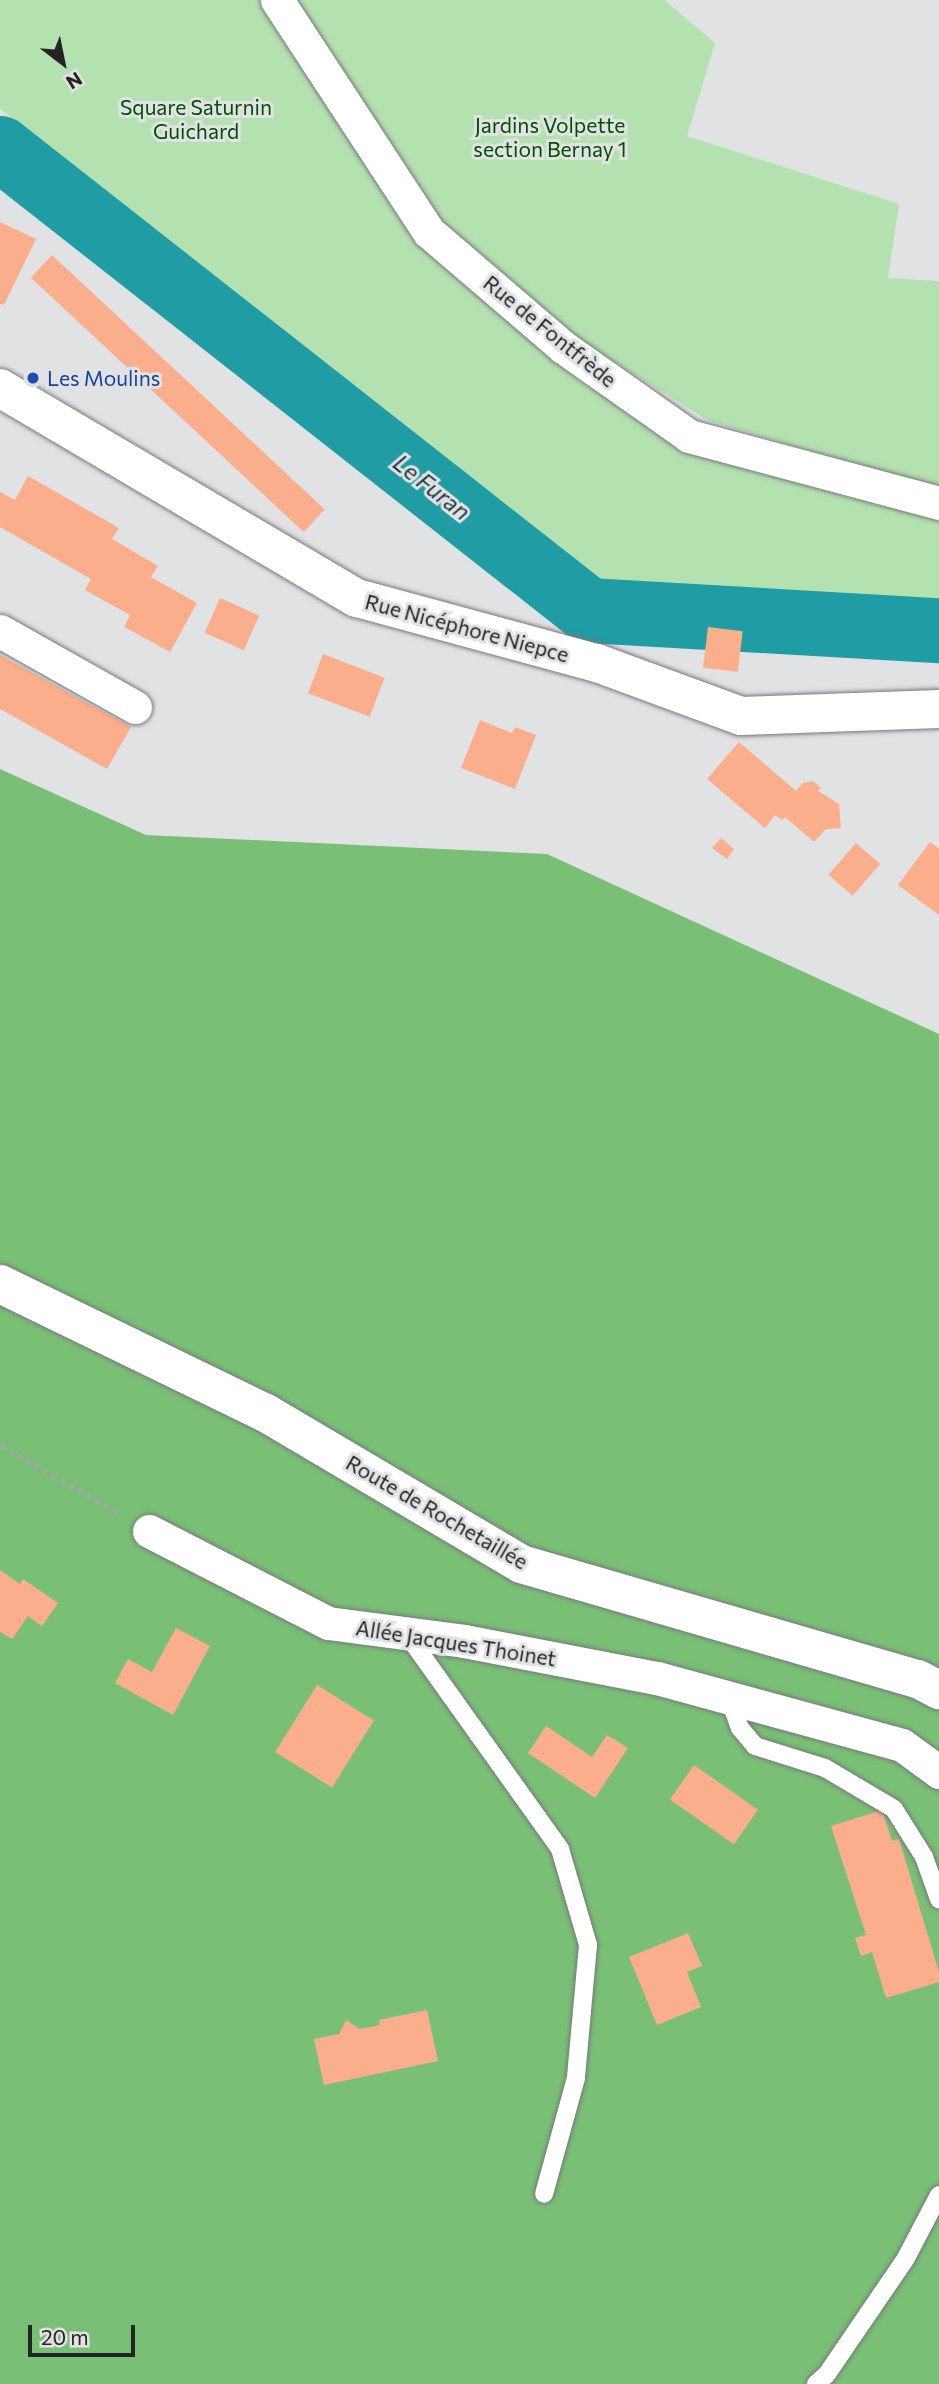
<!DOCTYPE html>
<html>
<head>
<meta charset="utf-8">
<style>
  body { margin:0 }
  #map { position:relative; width:939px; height:2384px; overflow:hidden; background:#e1e2e4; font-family:Commissioner,sans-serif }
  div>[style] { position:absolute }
  .green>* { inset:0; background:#b4e1b0 }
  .forest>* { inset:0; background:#79c076 }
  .river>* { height:65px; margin:-32.5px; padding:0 32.5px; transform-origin:32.5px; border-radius:32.5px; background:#209ca5 }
  .building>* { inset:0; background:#fbae8c; transform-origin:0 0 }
  .path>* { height:4.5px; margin-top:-2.25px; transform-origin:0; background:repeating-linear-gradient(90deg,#a5a6a8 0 5px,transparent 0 10px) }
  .roads { filter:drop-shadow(0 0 2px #77797a) drop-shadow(0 0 2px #77797a) }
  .service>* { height:18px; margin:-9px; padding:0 9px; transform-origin:9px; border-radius:9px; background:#fff }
  .minor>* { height:33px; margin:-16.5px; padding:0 16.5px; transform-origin:16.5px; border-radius:16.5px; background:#fff }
  .tertiary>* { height:38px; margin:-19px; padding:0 19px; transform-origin:19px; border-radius:19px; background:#fff }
  .secondary>* { height:38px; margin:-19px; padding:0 19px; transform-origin:19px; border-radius:19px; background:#fff }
  .dots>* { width:19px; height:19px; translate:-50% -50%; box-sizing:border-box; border:4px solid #e1e2e4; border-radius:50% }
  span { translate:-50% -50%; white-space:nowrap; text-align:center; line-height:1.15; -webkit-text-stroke:6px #e1e2e4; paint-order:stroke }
  .park-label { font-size:21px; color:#004f02 }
  .street-label { font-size:21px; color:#242425 }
  .transit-label { font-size:21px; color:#164399 }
  .left { translate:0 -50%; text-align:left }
  .water-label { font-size:23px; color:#1d3638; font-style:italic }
  .north { position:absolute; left:28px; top:28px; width:70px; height:70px; -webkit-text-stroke:5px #e1e2e4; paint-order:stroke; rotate:148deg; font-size:19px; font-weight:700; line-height:28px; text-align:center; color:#242425 }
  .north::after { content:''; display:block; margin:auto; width:24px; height:32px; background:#242425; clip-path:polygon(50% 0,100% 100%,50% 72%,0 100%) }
  .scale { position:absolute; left:28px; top:2325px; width:107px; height:32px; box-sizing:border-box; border:4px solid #242425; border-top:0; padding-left:9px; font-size:21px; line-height:24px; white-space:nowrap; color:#242425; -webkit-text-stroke:5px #e1e2e4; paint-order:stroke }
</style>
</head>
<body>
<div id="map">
  <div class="green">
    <div style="clip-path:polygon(0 0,260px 0,338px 121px,436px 261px,582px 383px,693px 449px,939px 521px,939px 615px,714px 604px,687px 593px,655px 598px,579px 587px,464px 489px,137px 225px,0 108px)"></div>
    <div style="clip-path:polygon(296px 0,664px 0,715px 43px,687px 136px,899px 204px,888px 278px,939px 281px,939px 489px,707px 420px,580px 340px,433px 215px)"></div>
  </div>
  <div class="forest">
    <div style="clip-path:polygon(0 769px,146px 835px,547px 854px,939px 1034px,939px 2384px,0 2384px)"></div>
  </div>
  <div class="river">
    <div style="left:0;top:148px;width:748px;rotate:38.16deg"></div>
    <div style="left:588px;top:610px;width:352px;rotate:3.3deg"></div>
  </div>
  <div class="building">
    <div style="clip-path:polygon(0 222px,36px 239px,4px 305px,0 304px)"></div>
    <div style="left:52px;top:255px;width:373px;height:31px;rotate:43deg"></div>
    <div style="clip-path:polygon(28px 476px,119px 528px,112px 539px,158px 566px,151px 577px,197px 603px,170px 652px,124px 627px,130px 615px,85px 590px,91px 579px,0 527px,0 492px,15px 500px)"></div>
    <div style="left:220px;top:598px;width:43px;height:38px;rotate:24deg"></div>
    <div style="left:708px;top:627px;width:35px;height:41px;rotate:7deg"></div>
    <div style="left:323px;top:654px;width:66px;height:42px;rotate:21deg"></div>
    <div style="clip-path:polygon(0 655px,131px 727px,107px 769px,0 709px)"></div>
    <div style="clip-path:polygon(480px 720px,512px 733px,515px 727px,536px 735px,515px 789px,461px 768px)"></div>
    <div style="clip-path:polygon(739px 742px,796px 791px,803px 783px,813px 781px,821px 788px,818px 791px,839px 804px,841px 828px,826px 829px,814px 842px,785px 817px,782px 820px,775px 815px,765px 828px,707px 779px)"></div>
    <div style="clip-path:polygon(721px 838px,734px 849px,727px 859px,712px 848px)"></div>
    <div style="clip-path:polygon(930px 842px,939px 849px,939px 915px,898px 885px)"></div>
    <div style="left:856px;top:843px;width:32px;height:42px;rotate:41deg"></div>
    <div style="clip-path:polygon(0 1570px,20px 1584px,23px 1579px,58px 1603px,42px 1626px,28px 1616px,12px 1639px,0 1632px)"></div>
    <div style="clip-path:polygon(176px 1628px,210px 1646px,173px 1715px,115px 1683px,128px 1659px,152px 1672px)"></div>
    <div style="left:317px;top:1685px;width:67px;height:79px;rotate:32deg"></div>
    <div style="clip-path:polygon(546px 1726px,592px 1757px,607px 1735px,628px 1748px,595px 1798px,528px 1753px)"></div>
    <div style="left:694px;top:1765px;width:78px;height:42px;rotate:35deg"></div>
    <div style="clip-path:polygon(882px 1810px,892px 1841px,899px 1839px,939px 1972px,939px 1982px,886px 1998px,872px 1952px,861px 1956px,855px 1938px,866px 1935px,831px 1826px)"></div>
    <div style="clip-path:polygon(688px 1933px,702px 1966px,687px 1972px,701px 2007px,657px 2025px,629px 1957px)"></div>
    <div style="clip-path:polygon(427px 2010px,438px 2061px,324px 2085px,314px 2039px,339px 2034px,346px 2020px,360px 2029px,380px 2025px,379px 2020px)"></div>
  </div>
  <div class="path">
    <div style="left:0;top:1445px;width:139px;rotate:29.7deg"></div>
  </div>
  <div class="roads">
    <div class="service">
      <div style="left:406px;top:1633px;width:265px;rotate:54.5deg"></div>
      <div style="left:560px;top:1849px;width:100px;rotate:73.7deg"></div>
      <div style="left:588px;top:1945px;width:134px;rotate:95.2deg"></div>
      <div style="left:576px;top:2078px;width:120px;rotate:105.4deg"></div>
      <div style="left:729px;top:1698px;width:32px;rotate:70deg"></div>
      <div style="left:740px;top:1728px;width:23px;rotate:50deg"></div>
      <div style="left:755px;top:1746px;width:73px;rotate:17.4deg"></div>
      <div style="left:825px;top:1768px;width:80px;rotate:30.7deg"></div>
      <div style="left:894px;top:1809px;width:57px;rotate:58deg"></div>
      <div style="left:924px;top:1857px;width:45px;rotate:70.3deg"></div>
      <div style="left:816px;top:2384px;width:15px;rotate:-42deg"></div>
      <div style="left:827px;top:2374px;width:140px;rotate:-55.7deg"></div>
      <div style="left:906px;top:2258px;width:71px;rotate:-62.4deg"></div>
    </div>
    <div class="minor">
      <div style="left:277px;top:0;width:277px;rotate:56.8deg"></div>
      <div style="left:429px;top:232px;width:177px;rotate:40.6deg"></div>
      <div style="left:563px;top:347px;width:154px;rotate:35.2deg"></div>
      <div style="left:689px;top:436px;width:259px;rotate:15deg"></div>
      <div style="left:0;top:631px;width:155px;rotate:29.4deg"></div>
      <div style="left:149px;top:1531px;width:201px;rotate:27.2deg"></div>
      <div style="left:328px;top:1623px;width:137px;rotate:7.5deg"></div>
      <div style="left:464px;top:1641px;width:197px;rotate:10.9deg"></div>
      <div style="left:657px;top:1678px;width:254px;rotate:15.3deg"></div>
      <div style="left:902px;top:1745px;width:46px;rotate:36.1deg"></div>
    </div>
    <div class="tertiary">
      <div style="left:0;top:388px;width:414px;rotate:30.5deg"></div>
      <div style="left:357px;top:598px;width:249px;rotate:15.2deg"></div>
      <div style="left:597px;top:663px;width:153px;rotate:20.2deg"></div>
      <div style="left:741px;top:716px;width:198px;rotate:-2deg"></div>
    </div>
    <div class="secondary">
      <div style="left:0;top:1284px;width:296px;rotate:25.9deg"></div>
      <div style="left:266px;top:1413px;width:296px;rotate:30.6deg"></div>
      <div style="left:521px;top:1564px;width:413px;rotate:16.2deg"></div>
      <div style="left:918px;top:1679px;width:24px;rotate:28deg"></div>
    </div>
  </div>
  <div class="dots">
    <div style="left:33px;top:378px;background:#1a4fb4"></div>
  </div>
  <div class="park-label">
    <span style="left:196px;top:119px">Square Saturnin<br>Guichard</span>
    <span style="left:550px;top:137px">Jardins Volpette<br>section Bernay 1</span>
  </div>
  <div class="street-label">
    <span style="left:550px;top:331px;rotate:39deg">Rue de Fontfrède</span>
    <span style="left:467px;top:628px;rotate:15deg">Rue Nicéphore Niepce</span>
    <span style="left:437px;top:1512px;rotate:30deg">Route de Rochetaillée</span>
    <span style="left:456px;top:1643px;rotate:9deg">Allée Jacques Thoinet</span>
  </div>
  <div class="transit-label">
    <span class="left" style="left:47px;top:378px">Les Moulins</span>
  </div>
  <div class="water-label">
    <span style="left:432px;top:487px;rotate:38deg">Le Furan</span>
  </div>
  <div class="north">N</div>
  <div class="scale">20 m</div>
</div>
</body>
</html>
